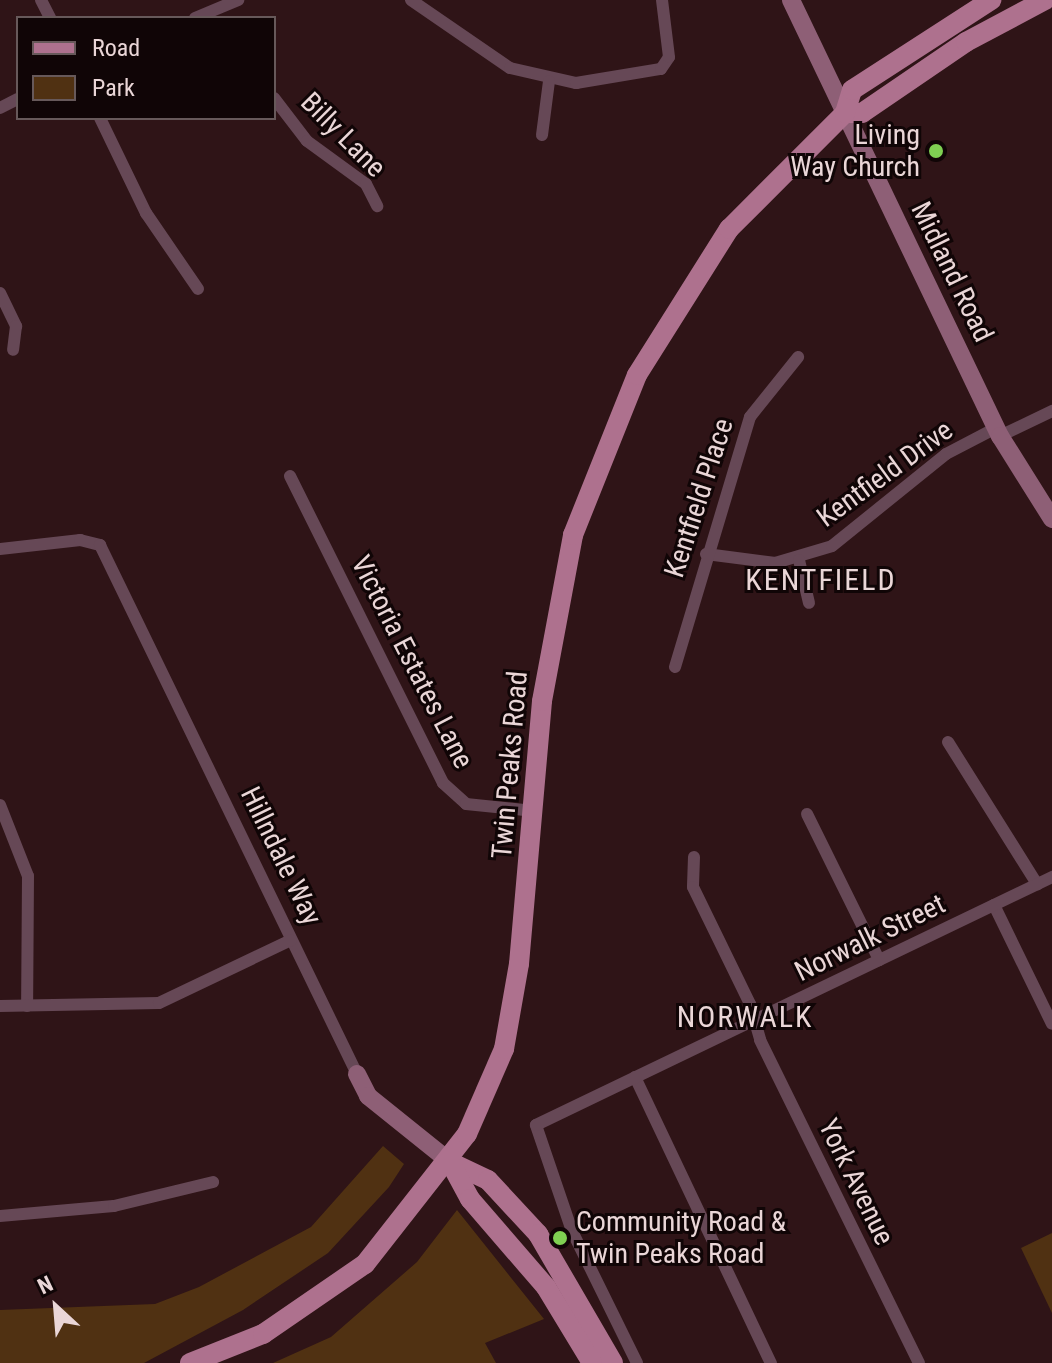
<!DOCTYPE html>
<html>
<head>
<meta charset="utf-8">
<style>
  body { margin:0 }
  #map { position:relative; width:1052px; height:1363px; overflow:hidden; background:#2f1417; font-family:"Roboto Condensed",sans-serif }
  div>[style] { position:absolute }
  .green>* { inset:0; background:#503112 }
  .street>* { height:12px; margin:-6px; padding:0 6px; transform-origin:6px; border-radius:6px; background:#664856 }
  .secondary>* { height:18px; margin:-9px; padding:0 9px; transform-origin:9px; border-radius:9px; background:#8e5f76 }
  .primary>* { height:20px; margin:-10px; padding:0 10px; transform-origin:10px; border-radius:10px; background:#ae718e }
  .dots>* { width:22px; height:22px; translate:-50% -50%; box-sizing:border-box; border:4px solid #100506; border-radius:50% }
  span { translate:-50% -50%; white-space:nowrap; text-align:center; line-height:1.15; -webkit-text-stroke:6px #100506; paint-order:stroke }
  .street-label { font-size:28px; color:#ead6d7 }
  .poi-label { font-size:28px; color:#ead6d7 }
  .right { translate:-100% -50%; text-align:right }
  .left { translate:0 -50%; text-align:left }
  .neighbourhood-label { font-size:30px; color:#ead6d7; letter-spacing:2px }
  .legend { position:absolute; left:16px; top:16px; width:260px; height:104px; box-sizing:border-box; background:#100506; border:2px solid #67595a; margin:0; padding:10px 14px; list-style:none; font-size:24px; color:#ead6d7 }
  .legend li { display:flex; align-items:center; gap:16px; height:40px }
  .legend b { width:40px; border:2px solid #67595a }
  .north { position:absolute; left:16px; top:1267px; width:80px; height:80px; -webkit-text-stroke:6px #100506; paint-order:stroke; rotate:334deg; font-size:22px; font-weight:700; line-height:32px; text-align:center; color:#ead6d7 }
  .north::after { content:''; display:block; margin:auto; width:28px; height:36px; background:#ead6d7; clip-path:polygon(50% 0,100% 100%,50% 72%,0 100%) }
</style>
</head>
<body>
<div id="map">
  <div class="green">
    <div style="clip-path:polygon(383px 1146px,404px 1164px,389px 1187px,328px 1253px,243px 1310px,144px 1363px,0 1363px,0 1310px,155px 1304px,199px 1287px,311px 1227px)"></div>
    <div style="clip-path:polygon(457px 1210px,544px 1319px,485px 1343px,496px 1363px,273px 1363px,331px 1337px,417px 1262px)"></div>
    <div style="clip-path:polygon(1052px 1233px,1052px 1313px,1021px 1248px)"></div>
  </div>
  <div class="street">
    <div style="left:41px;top:0;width:20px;rotate:63deg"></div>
    <div style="left:411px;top:0;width:120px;rotate:34.5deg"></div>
    <div style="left:510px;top:68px;width:68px;rotate:12.8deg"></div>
    <div style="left:576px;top:83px;width:86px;rotate:-9.4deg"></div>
    <div style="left:661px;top:69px;width:14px;rotate:-56deg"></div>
    <div style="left:669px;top:57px;width:57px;rotate:-97deg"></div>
    <div style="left:195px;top:18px;width:47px;rotate:-22.7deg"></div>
    <div style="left:274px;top:98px;width:54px;rotate:52.5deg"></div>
    <div style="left:307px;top:141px;width:73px;rotate:36.1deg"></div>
    <div style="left:366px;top:184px;width:25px;rotate:63deg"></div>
    <div style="left:0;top:108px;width:20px;rotate:-27deg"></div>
    <div style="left:100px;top:118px;width:106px;rotate:64.2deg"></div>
    <div style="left:146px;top:213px;width:92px;rotate:55.6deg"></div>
    <div style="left:542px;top:135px;width:54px;rotate:-82.6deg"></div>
    <div style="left:0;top:293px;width:37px;rotate:64deg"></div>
    <div style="left:16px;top:326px;width:24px;rotate:97deg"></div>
    <div style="left:1000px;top:436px;width:58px;rotate:-25.7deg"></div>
    <div style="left:290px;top:476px;width:343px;rotate:63.5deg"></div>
    <div style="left:443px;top:783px;width:31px;rotate:42deg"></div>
    <div style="left:466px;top:804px;width:68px;rotate:5.9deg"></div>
    <div style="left:0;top:549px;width:81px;rotate:-6.4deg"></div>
    <div style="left:80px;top:540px;width:21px;rotate:14deg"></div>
    <div style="left:100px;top:545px;width:588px;rotate:64.09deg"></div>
    <div style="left:706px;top:554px;width:70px;rotate:7.4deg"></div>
    <div style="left:775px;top:563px;width:59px;rotate:-16.6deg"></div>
    <div style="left:832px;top:546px;width:146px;rotate:-38.9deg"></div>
    <div style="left:946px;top:454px;width:56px;rotate:-27.5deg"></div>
    <div style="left:799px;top:560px;width:44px;rotate:76.9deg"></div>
    <div style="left:675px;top:667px;width:261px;rotate:-73.3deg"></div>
    <div style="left:750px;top:417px;width:77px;rotate:-51.3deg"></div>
    <div style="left:948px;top:742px;width:168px;rotate:57.9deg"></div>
    <div style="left:0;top:805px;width:76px;rotate:68.5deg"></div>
    <div style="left:28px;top:876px;width:130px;rotate:90.4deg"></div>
    <div style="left:807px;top:814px;width:163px;rotate:63.7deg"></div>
    <div style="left:694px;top:857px;width:30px;rotate:92deg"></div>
    <div style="left:693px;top:887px;width:130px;rotate:64deg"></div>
    <div style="left:750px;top:1004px;width:37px;rotate:74deg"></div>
    <div style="left:760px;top:1040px;width:360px;rotate:63.8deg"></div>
    <div style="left:994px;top:905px;width:132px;rotate:64deg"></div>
    <div style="left:0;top:1006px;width:159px;rotate:-1.1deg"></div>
    <div style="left:159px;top:1003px;width:146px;rotate:-25.5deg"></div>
    <div style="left:635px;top:1077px;width:317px;rotate:64.6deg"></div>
    <div style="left:0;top:1216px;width:114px;rotate:-5deg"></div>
    <div style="left:114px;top:1206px;width:102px;rotate:-13.6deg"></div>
    <div style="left:637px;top:1363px;width:147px;rotate:-116.2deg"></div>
    <div style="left:572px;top:1231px;width:112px;rotate:-108.8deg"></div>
    <div style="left:536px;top:1125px;width:573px;rotate:-25.67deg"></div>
  </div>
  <div class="secondary">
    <div style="left:791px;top:0;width:484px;rotate:64.4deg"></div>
    <div style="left:1000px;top:436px;width:98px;rotate:57.9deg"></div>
    <div style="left:357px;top:1074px;width:25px;rotate:63deg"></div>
    <div style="left:368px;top:1096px;width:105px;rotate:38.8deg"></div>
  </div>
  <div class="primary">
    <div style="left:845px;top:113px;width:17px"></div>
    <div style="left:862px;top:113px;width:126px;rotate:-34.3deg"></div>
    <div style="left:966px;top:42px;width:89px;rotate:-28deg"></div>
    <div style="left:450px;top:1162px;width:42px;rotate:25.3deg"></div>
    <div style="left:488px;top:1180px;width:74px;rotate:47.2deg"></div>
    <div style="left:538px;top:1234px;width:149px;rotate:59.8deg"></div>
    <div style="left:450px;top:1162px;width:42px;rotate:61.6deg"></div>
    <div style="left:470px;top:1199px;width:116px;rotate:49.2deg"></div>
    <div style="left:546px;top:1287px;width:89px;rotate:58.8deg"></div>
    <div style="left:190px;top:1363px;width:79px;rotate:-21.7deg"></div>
    <div style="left:263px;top:1334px;width:124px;rotate:-34.5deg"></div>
    <div style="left:365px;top:1264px;width:165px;rotate:-51.9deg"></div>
    <div style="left:467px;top:1134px;width:93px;rotate:-66.5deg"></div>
    <div style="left:504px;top:1049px;width:86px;rotate:-80deg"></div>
    <div style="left:519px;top:964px;width:264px;rotate:-85deg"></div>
    <div style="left:542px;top:701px;width:169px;rotate:-79.4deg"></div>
    <div style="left:573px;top:535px;width:172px;rotate:-68.2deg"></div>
    <div style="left:637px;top:375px;width:173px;rotate:-57.8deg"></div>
    <div style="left:729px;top:229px;width:164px;rotate:-45deg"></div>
    <div style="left:845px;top:113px;width:24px;rotate:-73deg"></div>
    <div style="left:852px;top:90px;width:166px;rotate:-32.9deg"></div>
  </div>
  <div class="dots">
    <div style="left:936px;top:151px;background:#7fd052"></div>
    <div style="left:560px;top:1238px;background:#7fd052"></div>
  </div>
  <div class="street-label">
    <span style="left:343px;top:135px;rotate:45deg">Billy Lane</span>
    <span style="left:952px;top:272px;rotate:64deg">Midland Road</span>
    <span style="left:885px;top:474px;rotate:-36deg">Kentfield Drive</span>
    <span style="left:699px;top:498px;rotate:-72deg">Kentfield Place</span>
    <span style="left:412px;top:662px;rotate:63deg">Victoria Estates Lane</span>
    <span style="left:510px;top:765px;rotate:-85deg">Twin Peaks Road</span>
    <span style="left:281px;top:856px;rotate:64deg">Hillndale Way</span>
    <span style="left:870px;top:938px;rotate:-26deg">Norwalk Street</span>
    <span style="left:856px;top:1182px;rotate:64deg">York Avenue</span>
  </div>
  <div class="poi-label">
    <span class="right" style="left:920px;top:151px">Living<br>Way Church</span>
    <span class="left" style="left:576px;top:1238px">Community Road &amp;<br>Twin Peaks Road</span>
  </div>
  <div class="neighbourhood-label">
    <span style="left:821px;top:580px">KENTFIELD</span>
    <span style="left:745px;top:1017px">NORWALK</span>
  </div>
  <ul class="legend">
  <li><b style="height:10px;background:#ae718e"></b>Road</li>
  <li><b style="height:22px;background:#503112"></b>Park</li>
  </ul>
  <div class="north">N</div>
</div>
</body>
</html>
